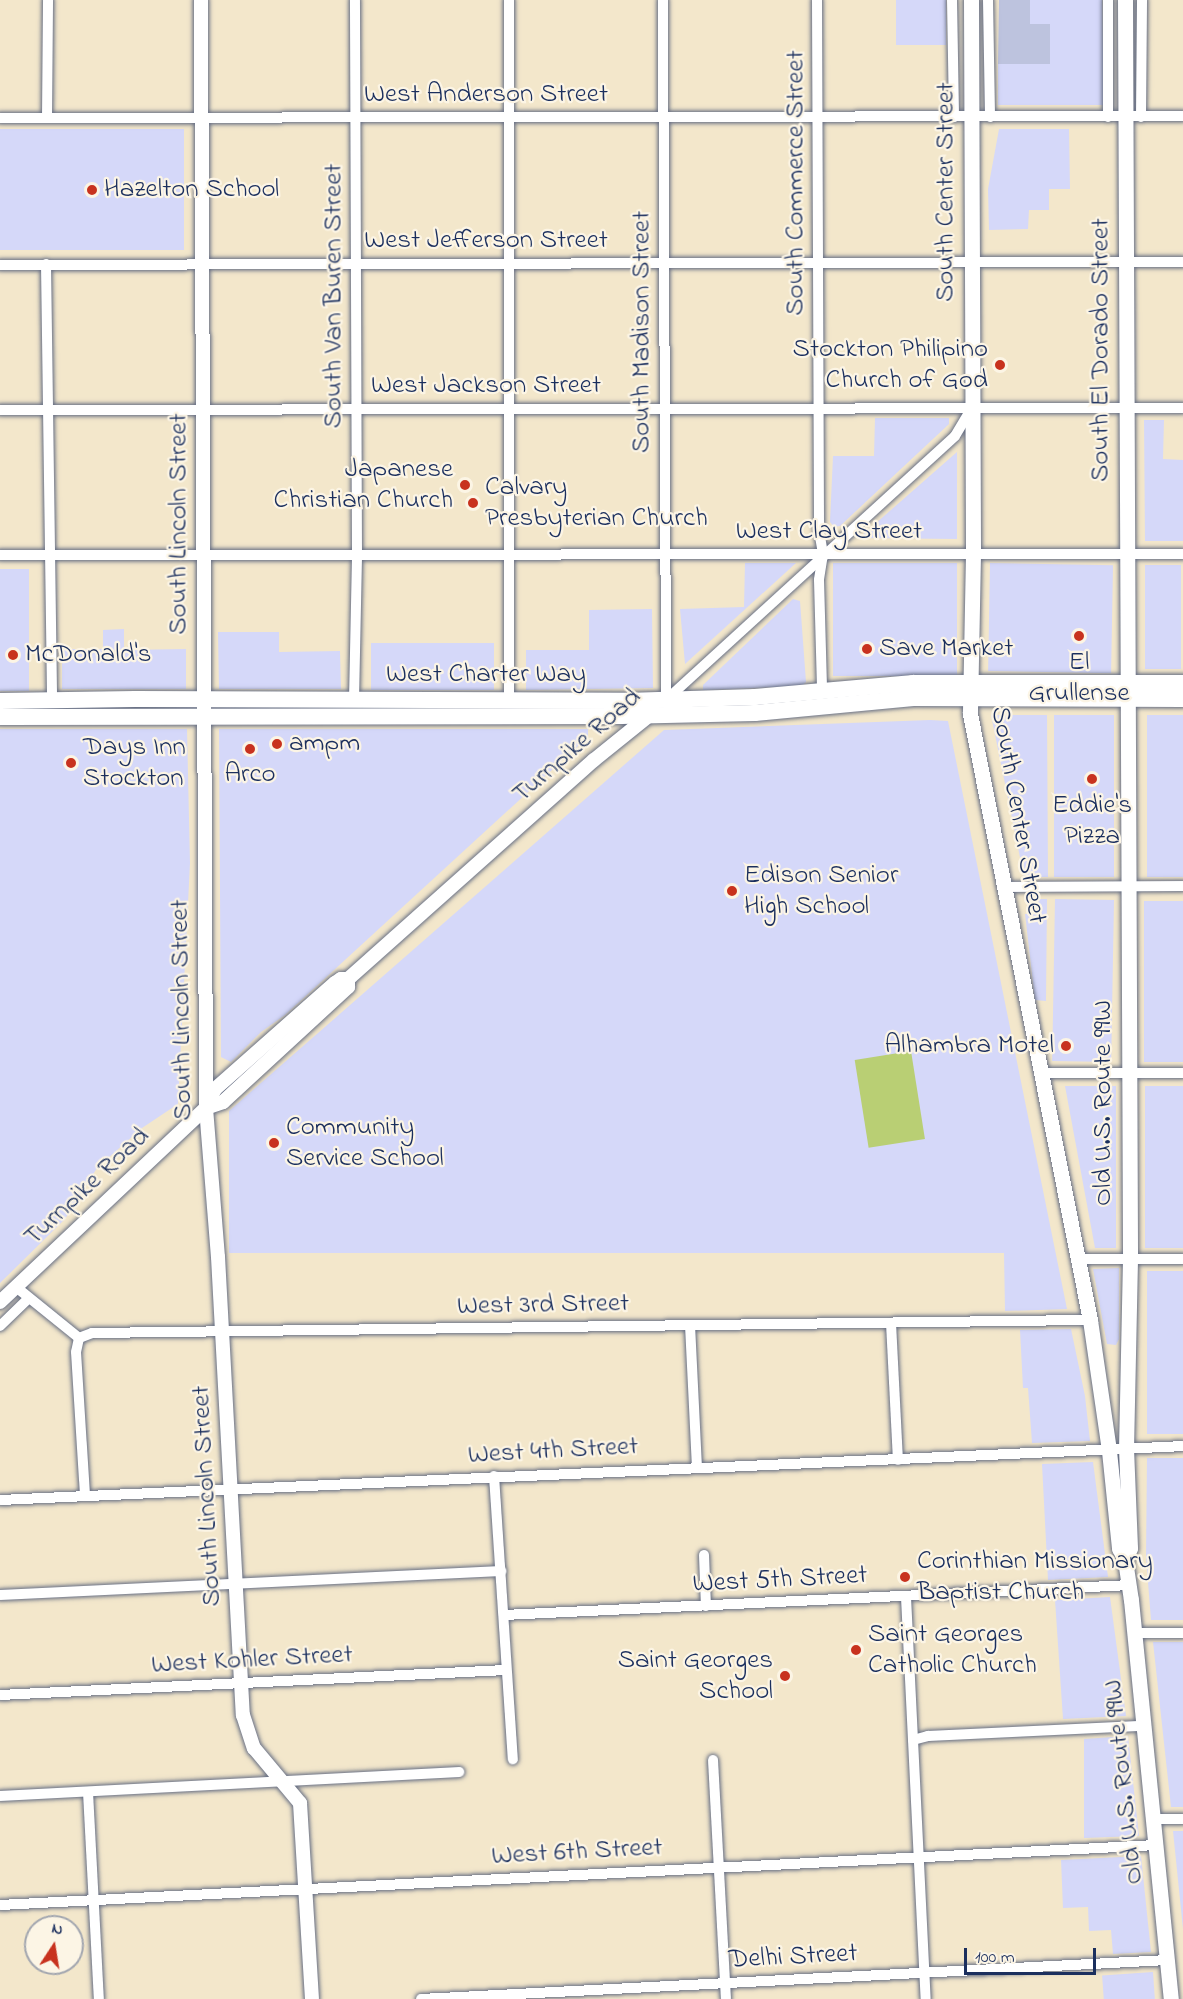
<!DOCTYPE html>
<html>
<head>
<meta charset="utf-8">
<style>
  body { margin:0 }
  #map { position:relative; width:1183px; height:1999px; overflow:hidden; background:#f3e7cb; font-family:"Indie Flower",sans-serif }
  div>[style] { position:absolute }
  .built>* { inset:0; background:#d5d8f9; transform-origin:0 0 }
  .industrial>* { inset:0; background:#bdc3de }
  .green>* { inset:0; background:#b9cf74; transform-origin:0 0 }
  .roads { filter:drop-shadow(0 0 2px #676f84) drop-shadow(0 0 2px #676f84) }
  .minor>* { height:10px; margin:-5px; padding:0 5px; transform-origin:5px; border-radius:5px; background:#fff }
  .tertiary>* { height:14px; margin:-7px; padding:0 7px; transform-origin:7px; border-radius:7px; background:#fff }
  .secondary>* { height:15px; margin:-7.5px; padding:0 7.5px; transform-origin:7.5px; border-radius:7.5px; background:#fff }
  .primary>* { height:16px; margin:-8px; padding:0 8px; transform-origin:8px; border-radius:8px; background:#fff }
  .dots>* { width:16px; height:16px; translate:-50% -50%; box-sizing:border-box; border:3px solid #fcf5e5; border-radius:50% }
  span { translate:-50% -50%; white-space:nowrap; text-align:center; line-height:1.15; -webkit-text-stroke:4.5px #fcf5e5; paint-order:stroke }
  .street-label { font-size:27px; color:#1b2f5e }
  .poi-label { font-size:27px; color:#1b2f5e }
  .left { translate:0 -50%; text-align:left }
  .right { translate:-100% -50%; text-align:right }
  .north { position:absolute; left:24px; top:1915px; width:60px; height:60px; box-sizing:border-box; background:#fcf5e5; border:2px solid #a2a6af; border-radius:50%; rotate:12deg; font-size:16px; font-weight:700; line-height:24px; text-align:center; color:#1b2f5e }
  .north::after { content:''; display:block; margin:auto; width:21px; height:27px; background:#c8321e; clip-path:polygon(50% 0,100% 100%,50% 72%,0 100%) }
  .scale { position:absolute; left:964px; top:1948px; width:132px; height:27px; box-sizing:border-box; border:3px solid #1b2f5e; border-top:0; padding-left:8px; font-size:18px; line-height:21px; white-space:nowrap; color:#1b2f5e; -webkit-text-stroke:4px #fcf5e5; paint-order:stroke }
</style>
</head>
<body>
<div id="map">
  <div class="built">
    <div style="left:896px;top:0;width:50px;height:45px"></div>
    <div style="clip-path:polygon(1030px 0,1102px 0,1104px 105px,998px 105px,998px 64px,1049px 64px,1049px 24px,1030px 24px)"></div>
    <div style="left:0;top:129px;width:184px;height:121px"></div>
    <div style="clip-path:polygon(999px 129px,1069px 129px,1070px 189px,1049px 189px,1049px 210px,1029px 210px,1028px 229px,989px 230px,988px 189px)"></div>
    <div style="clip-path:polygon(875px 418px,949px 418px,949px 424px,840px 526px,834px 527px,830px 522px,833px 456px,874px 456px)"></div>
    <div style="clip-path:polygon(1144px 420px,1164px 420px,1163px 459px,1183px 460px,1183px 541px,1145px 541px)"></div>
    <div style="clip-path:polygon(957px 452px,957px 539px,859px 538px)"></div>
    <div style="clip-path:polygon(745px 563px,796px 563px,685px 664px,680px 609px,744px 607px)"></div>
    <div style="left:833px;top:563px;width:124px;height:113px"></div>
    <div style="left:990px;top:563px;width:123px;height:108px;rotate:1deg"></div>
    <div style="left:1145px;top:565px;width:36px;height:104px"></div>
    <div style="left:0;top:569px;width:29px;height:122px"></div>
    <div style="clip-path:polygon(793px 599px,800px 601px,806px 682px,802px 686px,703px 690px,703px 685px)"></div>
    <div style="clip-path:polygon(652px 609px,653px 688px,526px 690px,526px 650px,589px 650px,589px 610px)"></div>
    <div style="clip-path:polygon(124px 629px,124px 650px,186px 649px,186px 689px,62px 689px,62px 649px,103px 649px,103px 630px)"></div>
    <div style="clip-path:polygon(218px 632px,279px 632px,279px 652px,340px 651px,341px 689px,219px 689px)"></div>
    <div style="left:494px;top:643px;width:47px;height:123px;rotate:90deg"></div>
    <div style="clip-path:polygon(991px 715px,1047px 715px,1048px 877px,1024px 877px)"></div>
    <div style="left:1054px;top:715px;width:60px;height:162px"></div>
    <div style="left:1147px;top:715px;width:36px;height:162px"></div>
    <div style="clip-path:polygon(930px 720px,948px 721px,1067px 1309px,1005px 1311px,1004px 1253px,229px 1253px,229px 1111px,664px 730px)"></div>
    <div style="clip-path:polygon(0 729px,187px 729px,190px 863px,178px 1104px,142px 1128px,97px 1168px,65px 1219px,0 1283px)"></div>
    <div style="clip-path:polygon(219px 729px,588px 729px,588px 737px,285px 1015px,261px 1032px,231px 1062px,221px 1057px)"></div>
    <div style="clip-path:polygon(1035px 899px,1047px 899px,1046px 1001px,1035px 1000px,1025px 914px,1036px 914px)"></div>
    <div style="left:1055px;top:899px;width:59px;height:162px;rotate:1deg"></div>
    <div style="left:1144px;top:901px;width:39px;height:161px"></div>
    <div style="clip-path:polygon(1065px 1086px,1116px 1086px,1116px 1248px,1095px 1248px)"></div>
    <div style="left:1145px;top:1086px;width:38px;height:162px"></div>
    <div style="clip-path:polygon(1119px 1268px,1119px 1339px,1116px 1345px,1107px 1344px,1093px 1269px)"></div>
    <div style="left:1147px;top:1271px;width:36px;height:163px"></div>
    <div style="clip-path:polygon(1071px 1329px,1085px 1396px,1090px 1441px,1032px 1443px,1028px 1388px,1023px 1388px,1020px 1330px)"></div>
    <div style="clip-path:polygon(1147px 1458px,1183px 1458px,1183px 1620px,1151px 1620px,1146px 1557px)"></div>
    <div style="clip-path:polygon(1093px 1462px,1108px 1577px,1048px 1580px,1042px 1464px)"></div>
    <div style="clip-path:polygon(1110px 1597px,1126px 1716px,1063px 1719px,1055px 1600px)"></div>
    <div style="clip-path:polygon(1153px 1642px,1183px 1642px,1183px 1807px,1171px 1807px)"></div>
    <div style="clip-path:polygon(1128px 1736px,1139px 1836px,1084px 1838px,1084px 1739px)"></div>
    <div style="clip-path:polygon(1173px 1831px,1183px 1831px,1183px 1929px)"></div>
    <div style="clip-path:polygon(1141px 1856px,1151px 1952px,1113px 1954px,1111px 1930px,1089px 1931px,1088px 1907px,1063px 1908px,1061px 1860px)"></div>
    <div style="left:1153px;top:1972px;width:27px;height:51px;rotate:86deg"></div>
  </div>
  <div class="industrial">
    <div style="clip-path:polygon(999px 0,1030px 0,1030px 24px,1050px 24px,1050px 64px,998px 64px)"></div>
  </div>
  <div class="green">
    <div style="left:911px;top:1051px;width:89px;height:57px;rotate:81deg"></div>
  </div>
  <div class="roads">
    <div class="minor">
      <div style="left:509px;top:0;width:700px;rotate:90deg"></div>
      <div style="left:663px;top:0;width:700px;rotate:89.75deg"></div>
      <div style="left:817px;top:0;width:531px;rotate:89.78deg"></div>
      <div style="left:819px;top:531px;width:23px;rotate:80deg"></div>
      <div style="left:823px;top:554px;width:26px;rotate:99deg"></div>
      <div style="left:819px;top:580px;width:109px;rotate:88.4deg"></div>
      <div style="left:952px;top:0;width:117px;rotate:89deg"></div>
      <div style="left:988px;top:0;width:117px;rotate:89deg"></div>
      <div style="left:1108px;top:0;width:117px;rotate:90deg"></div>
      <div style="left:1141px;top:117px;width:117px;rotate:-89.5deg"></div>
      <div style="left:0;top:118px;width:1183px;rotate:-0.1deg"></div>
      <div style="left:47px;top:118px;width:118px;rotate:-89.5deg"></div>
      <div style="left:46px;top:264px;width:436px;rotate:89.2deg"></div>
      <div style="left:0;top:265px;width:1183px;rotate:-0.15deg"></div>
      <div style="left:0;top:410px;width:1183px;rotate:-0.1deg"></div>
      <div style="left:0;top:555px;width:1183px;rotate:-0.05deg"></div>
      <div style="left:354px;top:700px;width:144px;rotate:-88.8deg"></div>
      <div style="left:357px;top:556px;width:556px;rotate:-90.21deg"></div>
      <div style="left:666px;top:700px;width:391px;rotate:-42.4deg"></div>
      <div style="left:955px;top:436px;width:31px;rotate:-59deg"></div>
      <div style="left:1004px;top:887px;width:179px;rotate:-0.3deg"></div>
      <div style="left:1041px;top:1073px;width:142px"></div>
      <div style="left:1078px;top:1259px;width:105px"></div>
      <div style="left:16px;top:1287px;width:81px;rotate:39deg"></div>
      <div style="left:79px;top:1338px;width:14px;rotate:-21deg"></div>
      <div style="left:92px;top:1333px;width:998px;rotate:-0.75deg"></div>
      <div style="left:891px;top:1323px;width:137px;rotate:87.1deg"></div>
      <div style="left:690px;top:1325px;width:142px;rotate:87.2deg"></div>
      <div style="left:0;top:1326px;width:40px;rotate:-44deg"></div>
      <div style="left:79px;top:1338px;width:14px;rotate:102deg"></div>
      <div style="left:76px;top:1352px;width:144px;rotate:86.4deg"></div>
      <div style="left:494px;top:1476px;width:284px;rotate:86.2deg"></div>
      <div style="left:0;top:1500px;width:1184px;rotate:-2.61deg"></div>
      <div style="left:704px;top:1555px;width:51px;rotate:87.8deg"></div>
      <div style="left:0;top:1595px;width:502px;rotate:-2.74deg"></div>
      <div style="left:906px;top:1597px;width:402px;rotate:87.2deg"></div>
      <div style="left:504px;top:1615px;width:627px;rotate:-2.74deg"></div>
      <div style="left:1135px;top:1633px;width:48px"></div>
      <div style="left:0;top:1695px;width:507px;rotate:-2.83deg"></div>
      <div style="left:913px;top:1740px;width:16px;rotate:-15deg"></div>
      <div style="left:928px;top:1736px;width:216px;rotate:-2.7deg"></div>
      <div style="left:713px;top:1760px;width:239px;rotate:86.9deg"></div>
      <div style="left:88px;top:1792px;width:207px;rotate:87deg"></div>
      <div style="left:0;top:1796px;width:460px;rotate:-3deg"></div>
      <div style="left:1153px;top:1819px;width:30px"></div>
      <div style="left:0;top:1905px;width:1158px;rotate:-2.97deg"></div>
      <div style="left:421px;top:1999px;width:748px;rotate:-2.99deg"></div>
    </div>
    <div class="tertiary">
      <div style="left:201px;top:0;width:1108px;rotate:89.74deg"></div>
      <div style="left:206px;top:1108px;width:149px;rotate:85.4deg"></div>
      <div style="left:218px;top:1257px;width:459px;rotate:86.9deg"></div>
      <div style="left:243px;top:1715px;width:35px;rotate:72deg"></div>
      <div style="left:254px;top:1748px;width:72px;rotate:50.1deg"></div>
      <div style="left:300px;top:1803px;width:196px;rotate:86.5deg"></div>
      <div style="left:206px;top:1108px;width:18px;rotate:-19deg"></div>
      <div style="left:223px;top:1102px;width:170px;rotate:-42.6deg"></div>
      <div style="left:348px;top:987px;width:8px;rotate:-90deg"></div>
      <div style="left:348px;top:979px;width:329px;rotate:-41.7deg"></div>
      <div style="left:594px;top:760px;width:73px;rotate:-38.9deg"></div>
      <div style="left:0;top:1302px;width:283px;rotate:-43.3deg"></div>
      <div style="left:206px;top:1108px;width:21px;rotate:-65deg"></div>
      <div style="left:215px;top:1089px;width:160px;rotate:-41.5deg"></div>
      <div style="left:335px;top:983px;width:7px;rotate:-34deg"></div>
      <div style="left:341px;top:979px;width:7px"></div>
    </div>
    <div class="secondary">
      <div style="left:971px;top:0;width:554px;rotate:89.79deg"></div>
      <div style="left:973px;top:554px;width:160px;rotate:91.1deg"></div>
      <div style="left:970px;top:714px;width:618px;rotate:78.8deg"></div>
      <div style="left:1090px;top:1320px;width:132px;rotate:81.7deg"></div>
      <div style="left:1109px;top:1451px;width:98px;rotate:84.1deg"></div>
      <div style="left:1119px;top:1548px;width:13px;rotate:63deg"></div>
      <div style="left:1125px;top:1560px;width:40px;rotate:81.5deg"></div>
      <div style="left:1131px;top:1600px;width:401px;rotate:84.3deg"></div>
      <div style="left:1125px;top:0;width:1259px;rotate:89.77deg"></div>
      <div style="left:1130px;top:1259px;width:189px;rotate:91.2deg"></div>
      <div style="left:1126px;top:1448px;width:100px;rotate:87.7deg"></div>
      <div style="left:1130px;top:1548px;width:13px;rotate:113deg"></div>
    </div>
    <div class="primary">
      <div style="left:0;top:701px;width:135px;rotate:-0.8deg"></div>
      <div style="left:135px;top:699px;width:491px;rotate:0.2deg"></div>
      <div style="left:626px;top:701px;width:129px;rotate:-1.8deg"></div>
      <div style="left:755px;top:697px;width:159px;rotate:-5.1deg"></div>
      <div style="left:913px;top:683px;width:270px"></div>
      <div style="left:0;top:717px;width:621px;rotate:-0.09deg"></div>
      <div style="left:621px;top:716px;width:134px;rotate:-1.3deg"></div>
      <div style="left:755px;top:713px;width:159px;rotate:-5.4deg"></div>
      <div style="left:913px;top:698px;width:270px;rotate:0.2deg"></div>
    </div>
  </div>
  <div class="dots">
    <div style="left:92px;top:190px;background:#c8321e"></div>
    <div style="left:1000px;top:365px;background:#c8321e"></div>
    <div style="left:465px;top:485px;background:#c8321e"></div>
    <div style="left:473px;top:503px;background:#c8321e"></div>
    <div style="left:1079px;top:636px;background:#c8321e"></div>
    <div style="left:867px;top:649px;background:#c8321e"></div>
    <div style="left:13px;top:655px;background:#c8321e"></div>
    <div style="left:277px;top:744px;background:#c8321e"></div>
    <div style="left:250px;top:749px;background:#c8321e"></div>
    <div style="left:71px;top:763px;background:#c8321e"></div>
    <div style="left:1092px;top:779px;background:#c8321e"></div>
    <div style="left:732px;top:891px;background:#c8321e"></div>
    <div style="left:1066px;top:1046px;background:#c8321e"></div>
    <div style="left:274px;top:1143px;background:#c8321e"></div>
    <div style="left:905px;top:1577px;background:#c8321e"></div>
    <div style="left:856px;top:1650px;background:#c8321e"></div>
    <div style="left:785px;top:1676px;background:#c8321e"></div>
  </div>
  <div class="street-label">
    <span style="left:486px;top:95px">West Anderson Street</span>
    <span style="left:796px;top:183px;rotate:-90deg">South Commerce Street</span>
    <span style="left:946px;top:192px;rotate:-90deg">South Center Street</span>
    <span style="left:486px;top:241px">West Jefferson Street</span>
    <span style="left:334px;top:296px;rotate:-90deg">South Van Buren Street</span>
    <span style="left:642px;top:332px;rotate:-90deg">South Madison Street</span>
    <span style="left:1101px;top:350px;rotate:-90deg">South El Dorado Street</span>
    <span style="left:486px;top:386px">West Jackson Street</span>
    <span style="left:179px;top:524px;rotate:-90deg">South Lincoln Street</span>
    <span style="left:829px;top:532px">West Clay Street</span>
    <span style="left:486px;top:675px">West Charter Way</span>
    <span style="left:577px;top:746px;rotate:-41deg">Turnpike Road</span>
    <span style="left:1018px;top:815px;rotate:80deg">South Center Street</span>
    <span style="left:182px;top:1010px;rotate:-91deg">South Lincoln Street</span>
    <span style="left:1104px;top:1103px;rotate:-90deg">Old U.S. Route 99W</span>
    <span style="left:87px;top:1187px;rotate:-43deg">Turnpike Road</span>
    <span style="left:543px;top:1305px;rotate:-1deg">West 3rd Street</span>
    <span style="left:553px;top:1451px;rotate:-3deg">West 4th Street</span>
    <span style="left:207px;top:1496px;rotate:-93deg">South Lincoln Street</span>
    <span style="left:780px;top:1580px;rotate:-3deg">West 5th Street</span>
    <span style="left:252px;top:1660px;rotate:-3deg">West Kohler Street</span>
    <span style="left:1124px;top:1782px;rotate:-96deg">Old U.S. Route 99W</span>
    <span style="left:577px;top:1852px;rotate:-3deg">West 6th Street</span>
    <span style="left:793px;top:1957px;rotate:-3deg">Delhi Street</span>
  </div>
  <div class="poi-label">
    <span class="left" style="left:104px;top:190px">Hazelton School</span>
    <span class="right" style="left:988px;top:365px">Stockton Philipino<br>Church of God</span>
    <span class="right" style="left:453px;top:485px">Japanese<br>Christian Church</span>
    <span class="left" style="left:485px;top:503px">Calvary<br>Presbyterian Church</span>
    <span class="left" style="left:879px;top:649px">Save Market</span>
    <span class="left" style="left:25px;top:655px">McDonald's</span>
    <span style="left:1079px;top:678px">El<br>Grullense</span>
    <span class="left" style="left:289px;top:744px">ampm</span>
    <span class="left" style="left:83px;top:763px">Days Inn<br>Stockton</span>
    <span style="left:250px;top:775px">Arco</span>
    <span style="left:1092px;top:821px">Eddie's<br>Pizza</span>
    <span class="left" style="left:744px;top:891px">Edison Senior<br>High School</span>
    <span class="right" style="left:1054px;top:1046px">Alhambra Motel</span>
    <span class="left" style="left:286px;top:1143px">Community<br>Service School</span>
    <span class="left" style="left:917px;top:1577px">Corinthian Missionary<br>Baptist Church</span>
    <span class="left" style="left:868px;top:1650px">Saint Georges<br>Catholic Church</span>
    <span class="right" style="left:773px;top:1676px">Saint Georges<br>School</span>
  </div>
  <div class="north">N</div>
  <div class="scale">100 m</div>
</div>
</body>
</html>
